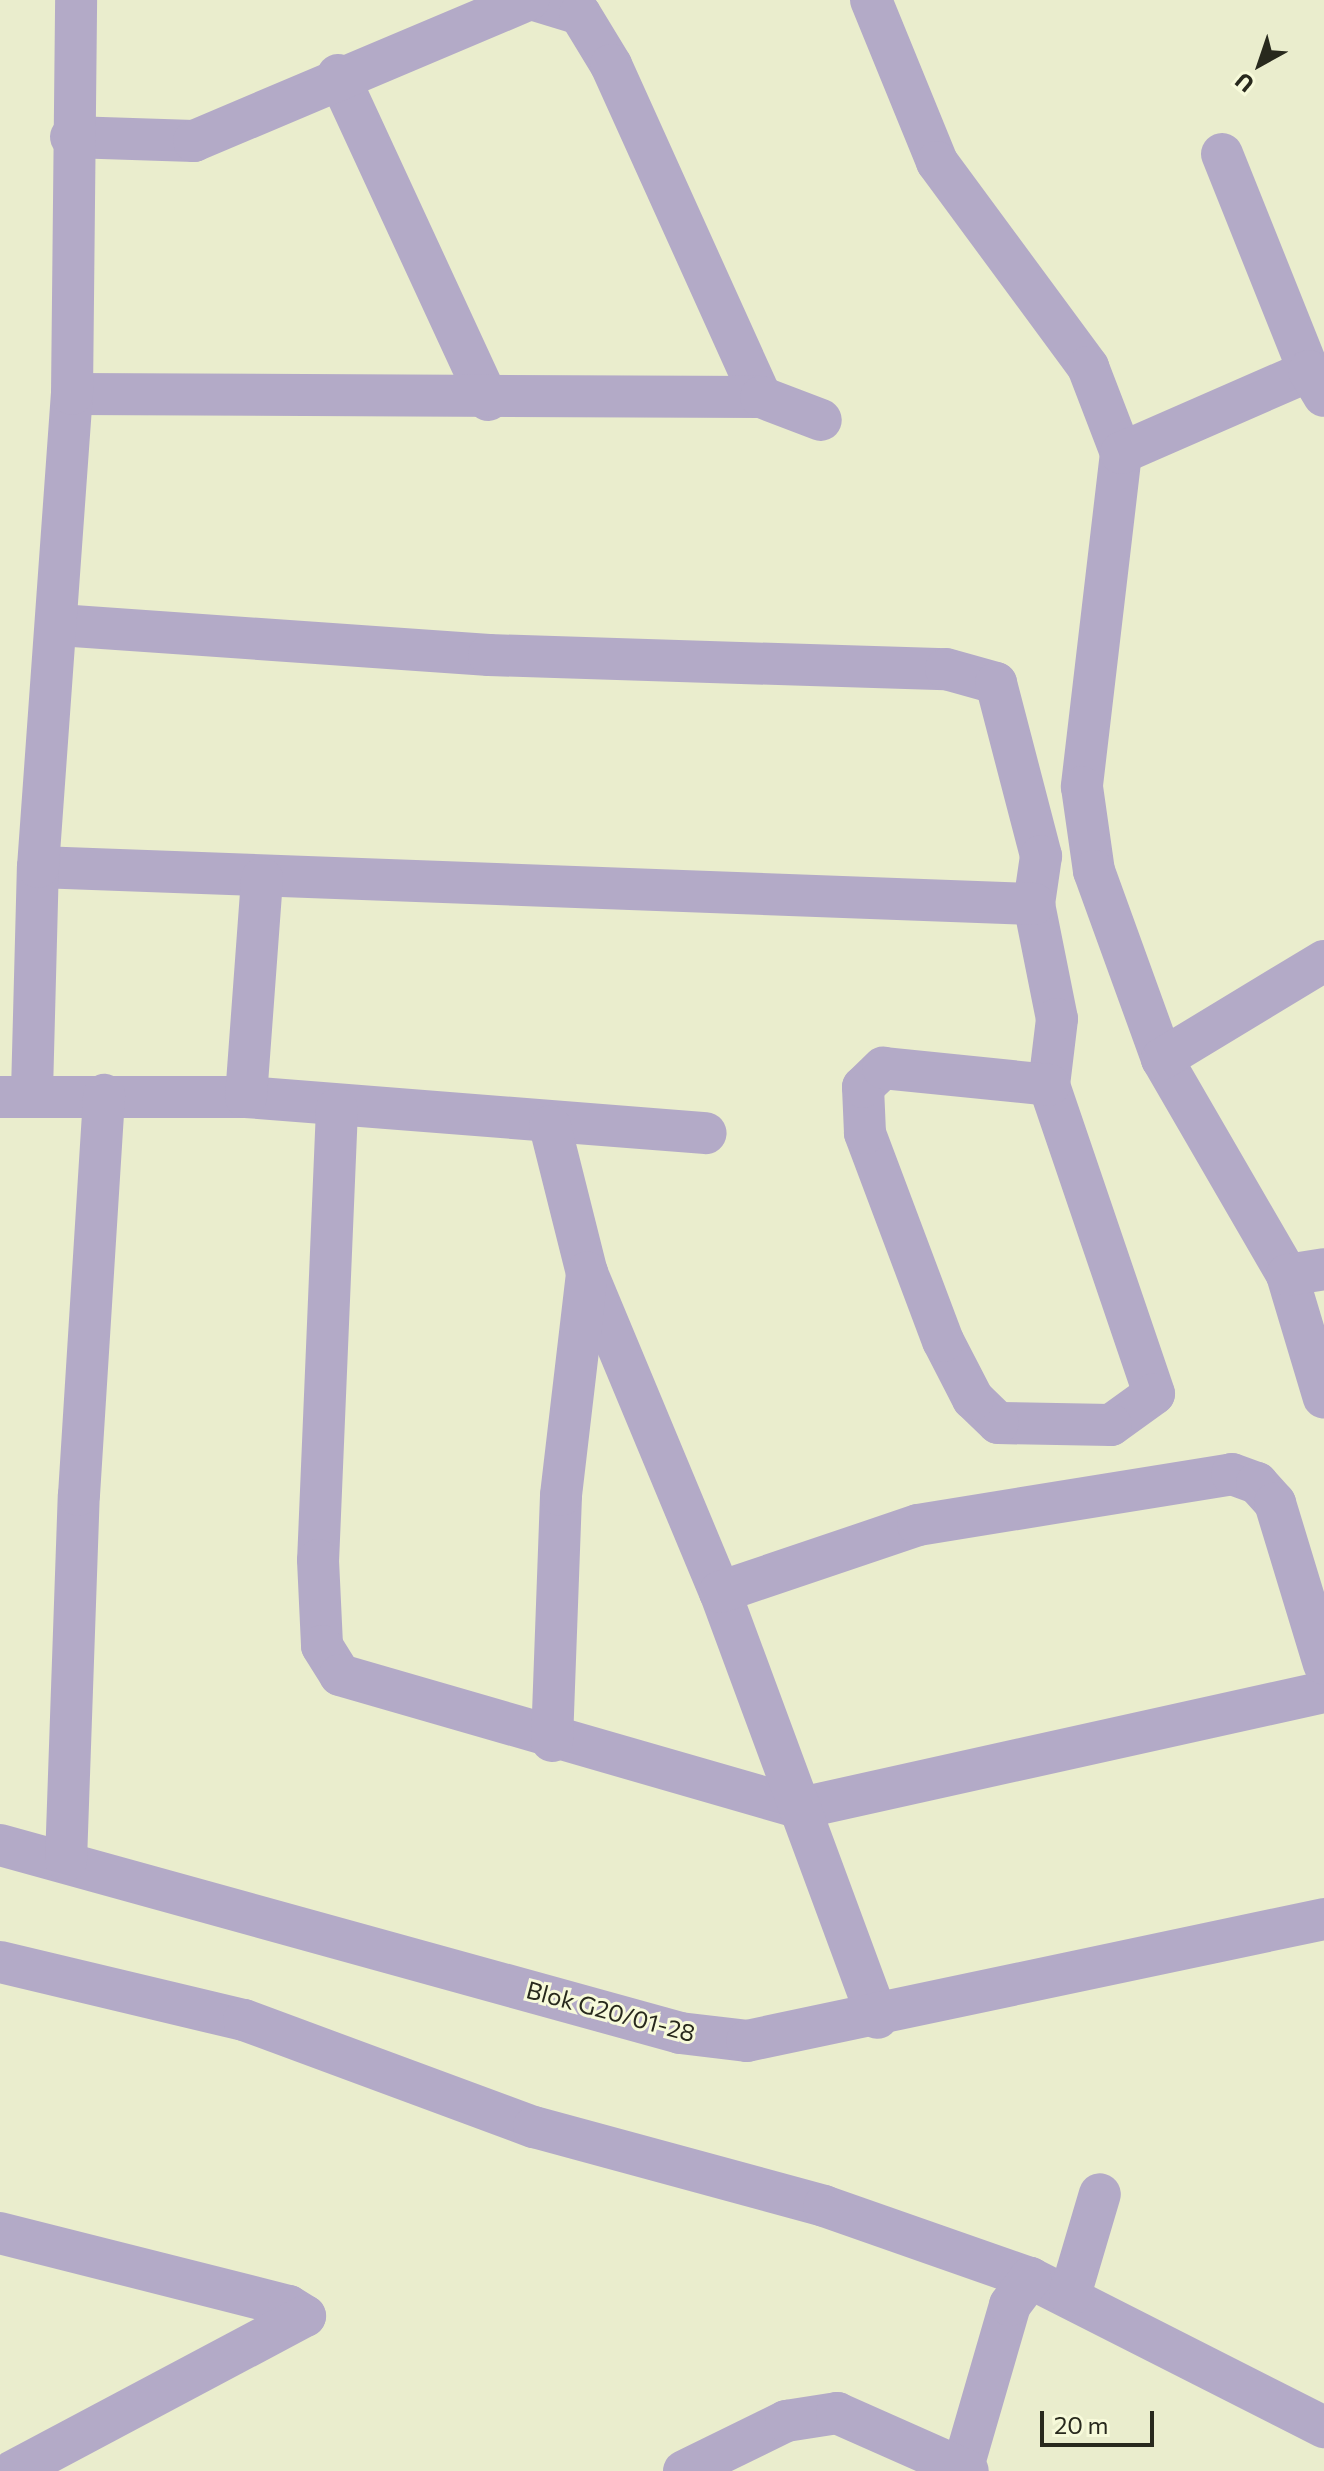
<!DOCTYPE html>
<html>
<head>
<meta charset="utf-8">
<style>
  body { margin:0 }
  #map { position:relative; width:1324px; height:2471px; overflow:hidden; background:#eaedcd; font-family:Commissioner,sans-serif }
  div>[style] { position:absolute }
  .street>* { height:42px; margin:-21px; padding:0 21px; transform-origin:21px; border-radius:21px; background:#b3aac7 }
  span { translate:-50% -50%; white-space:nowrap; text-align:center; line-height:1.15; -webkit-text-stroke:6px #f7fada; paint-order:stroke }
  .street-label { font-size:24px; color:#28291d }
  .north { position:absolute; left:1220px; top:24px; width:80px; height:80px; -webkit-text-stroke:6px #f7fada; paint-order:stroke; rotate:220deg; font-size:22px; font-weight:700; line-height:32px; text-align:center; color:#28291d }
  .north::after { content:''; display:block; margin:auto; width:28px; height:36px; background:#28291d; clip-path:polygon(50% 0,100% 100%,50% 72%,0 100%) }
  .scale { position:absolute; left:1040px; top:2411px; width:114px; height:36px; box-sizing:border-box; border:4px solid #28291d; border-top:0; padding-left:10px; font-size:24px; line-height:28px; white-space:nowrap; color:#28291d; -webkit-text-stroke:6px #f7fada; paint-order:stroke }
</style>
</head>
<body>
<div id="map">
  <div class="street">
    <div style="left:534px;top:0;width:48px;rotate:16.9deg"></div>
    <div style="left:580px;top:14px;width:60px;rotate:58.7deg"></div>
    <div style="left:611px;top:65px;width:364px;rotate:65.7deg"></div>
    <div style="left:871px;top:0;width:175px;rotate:67.8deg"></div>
    <div style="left:937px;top:162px;width:255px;rotate:53.6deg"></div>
    <div style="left:1088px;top:367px;width:92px;rotate:69deg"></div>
    <div style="left:1121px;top:453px;width:336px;rotate:96.7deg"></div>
    <div style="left:1082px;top:787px;width:85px;rotate:81.9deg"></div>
    <div style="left:1094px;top:871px;width:200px;rotate:70.1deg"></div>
    <div style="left:1162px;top:1059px;width:250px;rotate:59.9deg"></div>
    <div style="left:1287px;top:1275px;width:128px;rotate:73.3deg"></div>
    <div style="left:338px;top:75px;width:358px;rotate:65.2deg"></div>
    <div style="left:71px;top:137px;width:123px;rotate:1.9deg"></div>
    <div style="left:194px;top:141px;width:363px;rotate:-22.9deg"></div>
    <div style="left:1222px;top:154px;width:234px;rotate:68.2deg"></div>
    <div style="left:72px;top:394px;width:689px;rotate:0.25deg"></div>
    <div style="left:761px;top:397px;width:64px;rotate:21deg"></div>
    <div style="left:1121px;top:453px;width:205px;rotate:-23.6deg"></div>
    <div style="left:1309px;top:371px;width:29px;rotate:59deg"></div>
    <div style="left:59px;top:625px;width:431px;rotate:4deg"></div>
    <div style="left:489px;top:655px;width:457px;rotate:1.8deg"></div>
    <div style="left:946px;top:669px;width:52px;rotate:15.6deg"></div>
    <div style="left:996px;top:683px;width:179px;rotate:75.4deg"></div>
    <div style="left:1041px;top:856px;width:49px;rotate:98.3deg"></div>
    <div style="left:1034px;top:904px;width:117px;rotate:78.7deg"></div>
    <div style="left:1057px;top:1019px;width:66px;rotate:96.9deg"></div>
    <div style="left:1049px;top:1085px;width:326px;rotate:71.2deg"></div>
    <div style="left:1154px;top:1394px;width:53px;rotate:144.2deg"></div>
    <div style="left:1111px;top:1425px;width:113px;rotate:-179deg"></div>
    <div style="left:998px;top:1423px;width:35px;rotate:-136deg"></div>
    <div style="left:973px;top:1399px;width:65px;rotate:-117.3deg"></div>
    <div style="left:943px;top:1341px;width:222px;rotate:-110.6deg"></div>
    <div style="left:865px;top:1133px;width:46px;rotate:-92.5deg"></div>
    <div style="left:863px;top:1087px;width:28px;rotate:-44deg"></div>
    <div style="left:883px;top:1068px;width:167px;rotate:5.8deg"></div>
    <div style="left:38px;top:867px;width:997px;rotate:2.13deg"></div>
    <div style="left:1162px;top:1059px;width:189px;rotate:-31.2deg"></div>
    <div style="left:32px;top:1092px;width:225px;rotate:-88.5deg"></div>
    <div style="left:38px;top:867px;width:474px;rotate:-85.9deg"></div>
    <div style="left:72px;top:394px;width:394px;rotate:-89.4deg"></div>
    <div style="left:0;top:1097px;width:246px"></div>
    <div style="left:246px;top:1097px;width:461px;rotate:4.5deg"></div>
    <div style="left:246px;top:1097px;width:219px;rotate:-85.8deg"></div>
    <div style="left:337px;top:1109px;width:451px;rotate:92.4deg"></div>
    <div style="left:318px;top:1560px;width:86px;rotate:87.3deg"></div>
    <div style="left:322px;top:1646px;width:34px;rotate:58deg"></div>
    <div style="left:340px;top:1675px;width:480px;rotate:16.1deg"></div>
    <div style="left:801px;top:1808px;width:536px;rotate:-12.51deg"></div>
    <div style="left:550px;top:1126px;width:152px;rotate:75.9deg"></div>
    <div style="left:587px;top:1273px;width:346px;rotate:67.4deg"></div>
    <div style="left:720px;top:1592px;width:454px;rotate:69.7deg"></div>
    <div style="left:1287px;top:1275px;width:37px;rotate:-9deg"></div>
    <div style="left:720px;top:1592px;width:209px;rotate:-18.7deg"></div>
    <div style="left:918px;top:1525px;width:318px;rotate:-9.2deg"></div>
    <div style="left:1232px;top:1474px;width:27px;rotate:20deg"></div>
    <div style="left:1257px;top:1483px;width:27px;rotate:48deg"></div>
    <div style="left:1275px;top:1503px;width:168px;rotate:73.1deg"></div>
    <div style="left:552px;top:1741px;width:246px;rotate:-87.9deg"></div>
    <div style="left:561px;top:1495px;width:224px;rotate:-83.3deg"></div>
    <div style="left:0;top:1845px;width:706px;rotate:15.45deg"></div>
    <div style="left:680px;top:2033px;width:67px;rotate:6.8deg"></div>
    <div style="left:747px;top:2041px;width:590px;rotate:-11.94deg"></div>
    <div style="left:66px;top:1861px;width:366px;rotate:-88deg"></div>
    <div style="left:79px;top:1495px;width:401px;rotate:-86.4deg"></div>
    <div style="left:0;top:1962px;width:251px;rotate:13.4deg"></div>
    <div style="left:244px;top:2020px;width:309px;rotate:20.3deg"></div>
    <div style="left:534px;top:2127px;width:301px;rotate:15.2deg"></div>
    <div style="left:824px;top:2206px;width:218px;rotate:19.3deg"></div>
    <div style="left:1030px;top:2278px;width:330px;rotate:26.9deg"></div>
    <div style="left:0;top:2233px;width:298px;rotate:14.2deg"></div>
    <div style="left:289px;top:2306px;width:19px;rotate:32deg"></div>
    <div style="left:305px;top:2316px;width:331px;rotate:152deg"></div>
    <div style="left:1070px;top:2295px;width:105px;rotate:-73.5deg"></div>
    <div style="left:963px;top:2467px;width:169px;rotate:-73.8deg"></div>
    <div style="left:1010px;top:2305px;width:34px;rotate:-53deg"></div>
    <div style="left:684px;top:2471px;width:114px;rotate:-26.1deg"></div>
    <div style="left:786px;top:2421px;width:52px;rotate:-8.9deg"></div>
    <div style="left:837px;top:2413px;width:143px;rotate:23.9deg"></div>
  </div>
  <div class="street-label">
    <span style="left:611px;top:2011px;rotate:15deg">Blok G20/01-28</span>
  </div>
  <div class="north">U</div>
  <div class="scale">20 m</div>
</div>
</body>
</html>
